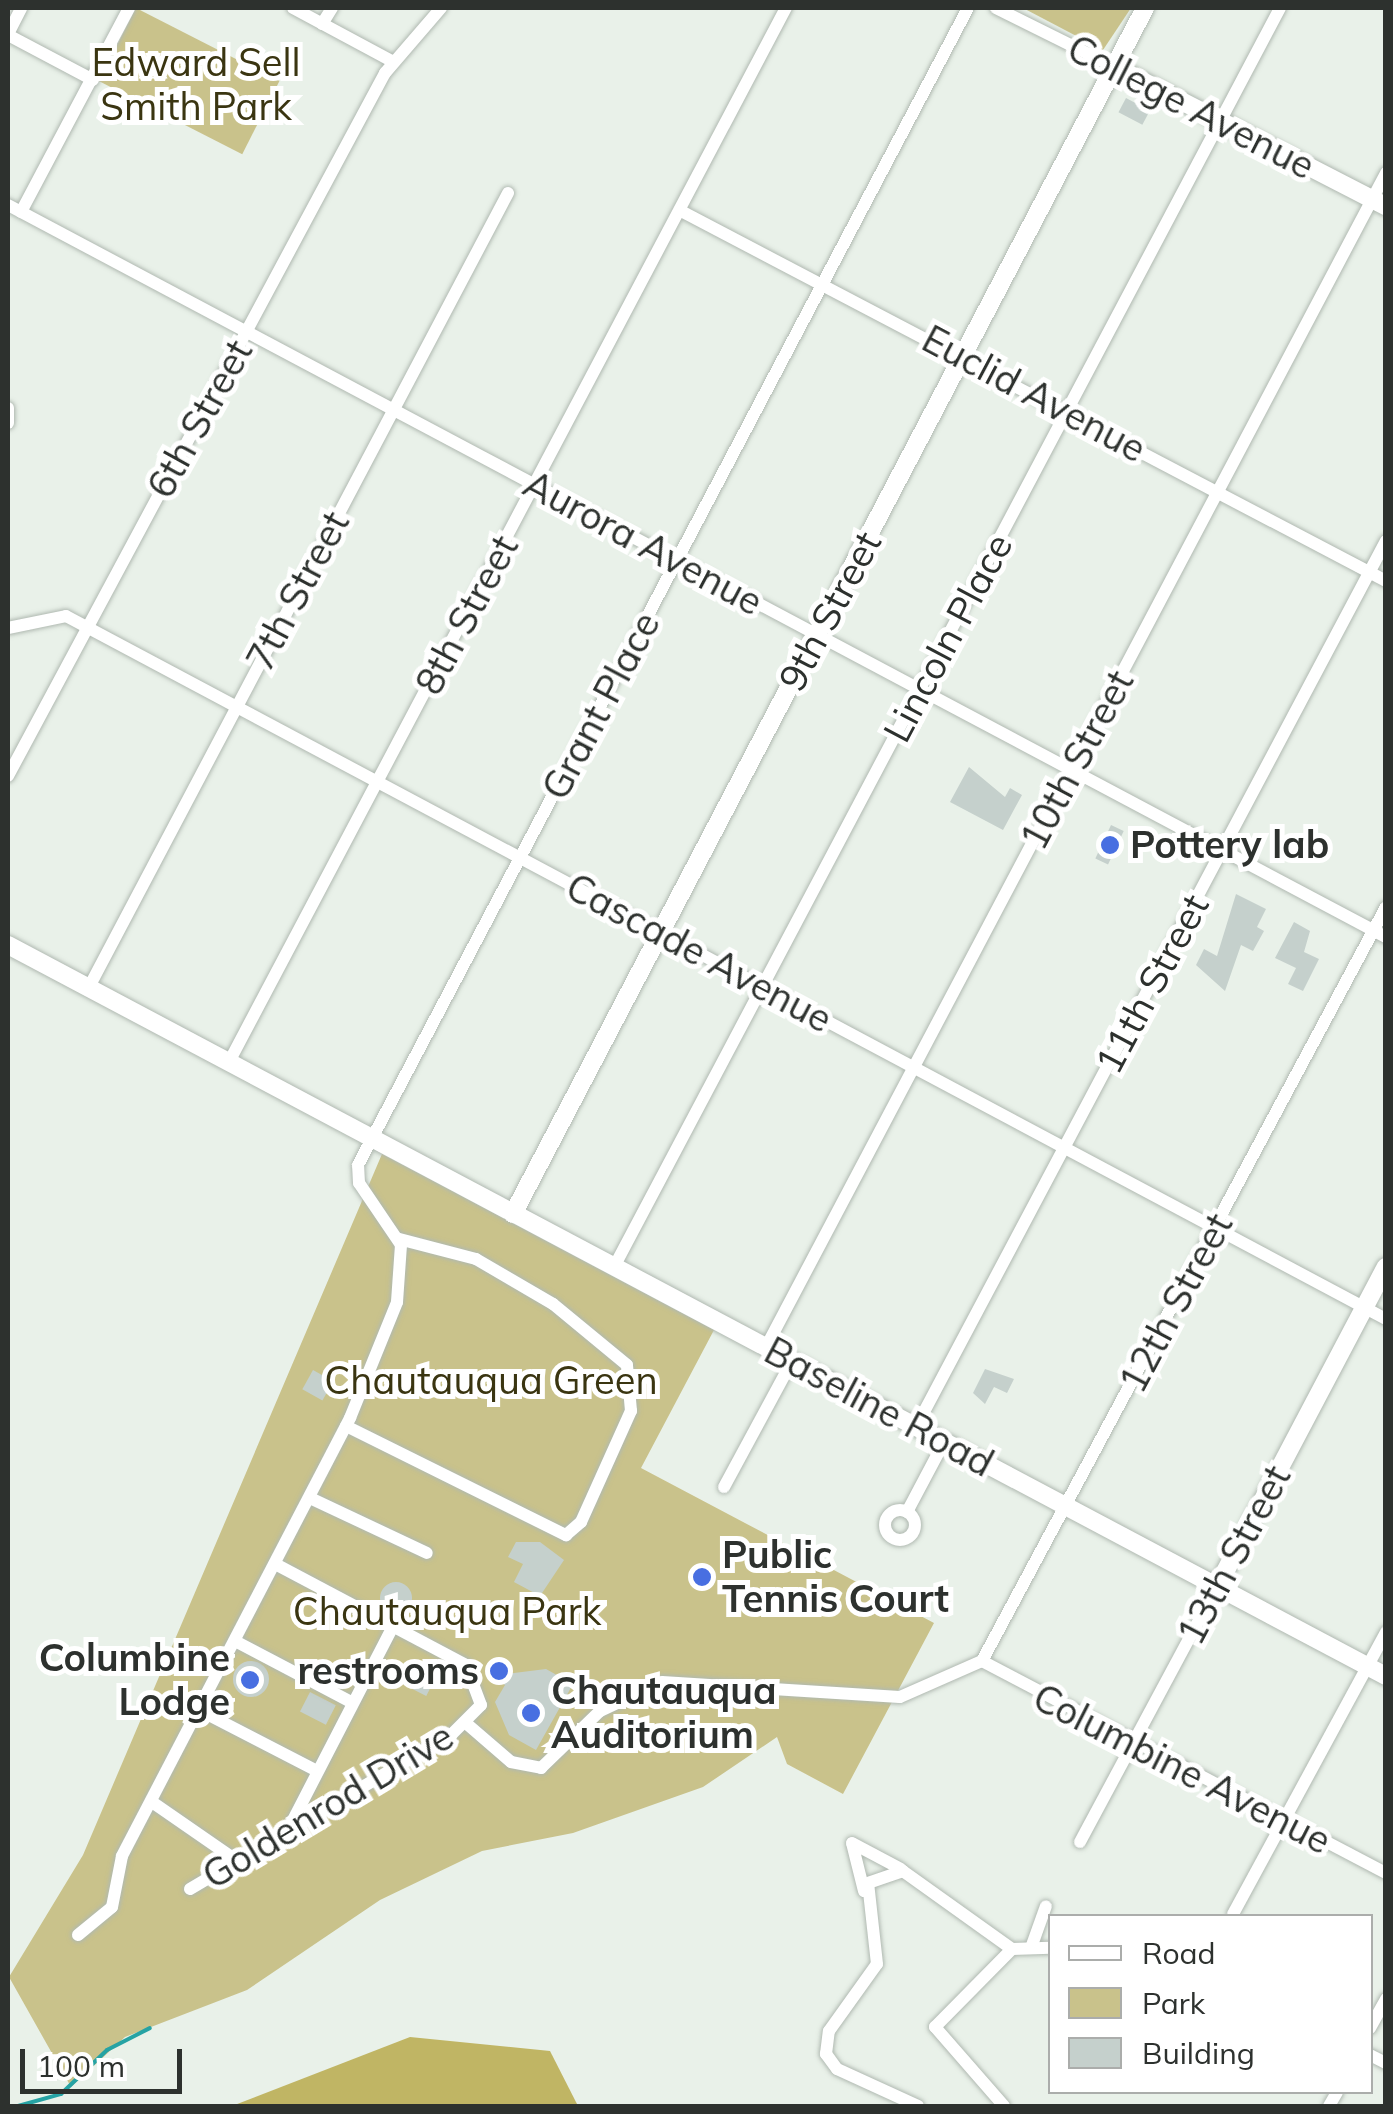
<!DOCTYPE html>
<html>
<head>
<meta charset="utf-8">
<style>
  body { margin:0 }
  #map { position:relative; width:1393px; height:2114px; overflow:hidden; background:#e9f1e9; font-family:Mulish,sans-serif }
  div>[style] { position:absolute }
  .green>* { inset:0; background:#c9c28b; transform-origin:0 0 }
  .forest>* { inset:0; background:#c0b564 }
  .stream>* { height:4px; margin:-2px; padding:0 2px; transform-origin:2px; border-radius:2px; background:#26a3a4 }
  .building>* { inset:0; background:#c5d0cc; transform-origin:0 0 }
  .round { border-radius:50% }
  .roads { filter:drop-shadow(0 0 2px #b0b9b1) drop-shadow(0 0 2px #b0b9b1) }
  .street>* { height:12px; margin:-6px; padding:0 6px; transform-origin:6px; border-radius:6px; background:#fff }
  .street>.ring { margin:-6px; padding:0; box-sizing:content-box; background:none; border:12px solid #fff; border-radius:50% }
  .secondary>* { height:18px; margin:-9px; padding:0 9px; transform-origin:9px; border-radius:9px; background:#fff }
  .dots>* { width:28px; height:28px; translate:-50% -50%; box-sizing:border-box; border:5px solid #fff; border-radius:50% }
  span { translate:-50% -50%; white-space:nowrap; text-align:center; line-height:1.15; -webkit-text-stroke:10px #fff; paint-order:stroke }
  .park-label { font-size:38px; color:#3a3511 }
  .street-label { font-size:38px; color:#2d312e }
  .poi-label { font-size:38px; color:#2d312e; font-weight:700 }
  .left { translate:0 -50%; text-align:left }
  .right { translate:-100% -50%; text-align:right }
  .frame { position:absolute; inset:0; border:10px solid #2d312e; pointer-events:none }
  .legend { position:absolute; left:1048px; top:1914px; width:325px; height:180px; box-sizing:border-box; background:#fff; border:2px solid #abadab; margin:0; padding:12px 18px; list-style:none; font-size:30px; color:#2d312e }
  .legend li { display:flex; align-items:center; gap:20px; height:50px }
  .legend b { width:50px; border:2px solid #abadab }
  .scale { position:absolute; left:20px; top:2049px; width:162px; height:45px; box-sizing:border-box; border:5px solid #2d312e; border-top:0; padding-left:12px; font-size:30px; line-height:35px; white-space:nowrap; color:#2d312e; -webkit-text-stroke:8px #fff; paint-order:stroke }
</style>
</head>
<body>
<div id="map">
  <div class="green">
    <div style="left:136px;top:8px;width:161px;height:82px;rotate:27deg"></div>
    <div style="clip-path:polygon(1023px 8px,1131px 8px,1103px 50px)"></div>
    <div style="clip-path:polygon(382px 1154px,714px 1330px,641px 1468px,934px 1623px,843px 1794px,787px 1764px,777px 1737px,703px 1787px,573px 1833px,482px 1851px,380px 1900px,247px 1990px,125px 2037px,71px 2087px,9px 1977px,83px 1855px)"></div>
  </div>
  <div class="forest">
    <div style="clip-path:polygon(410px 2037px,550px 2051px,578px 2106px,232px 2106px)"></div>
  </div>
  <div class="stream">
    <div style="left:18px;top:2106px;width:45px;rotate:-15.6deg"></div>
    <div style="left:61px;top:2094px;width:64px;rotate:-43.7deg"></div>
    <div style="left:107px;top:2050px;width:48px;rotate:-27.1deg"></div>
  </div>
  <div class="building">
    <div style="left:1126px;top:98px;width:27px;height:16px;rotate:28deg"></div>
    <div style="clip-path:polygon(969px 767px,1005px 797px,1010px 788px,1022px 795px,1003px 830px,950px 802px)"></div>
    <div style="left:1111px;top:825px;width:14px;height:37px;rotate:25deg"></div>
    <div style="clip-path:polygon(1236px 894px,1266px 909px,1257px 927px,1264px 931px,1253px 951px,1241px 945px,1225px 991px,1196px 965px,1204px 949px,1217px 956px)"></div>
    <div style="clip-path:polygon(1294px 922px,1310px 931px,1304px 952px,1319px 959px,1303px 991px,1288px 984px,1296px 968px,1275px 958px)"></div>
    <div style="clip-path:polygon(985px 1369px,1014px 1379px,1007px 1393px,994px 1387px,985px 1404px,973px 1393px)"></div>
    <div style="left:313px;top:1370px;width:23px;height:22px;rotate:29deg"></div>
    <div style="clip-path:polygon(516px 1542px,540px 1542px,564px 1560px,540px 1596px,514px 1582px,523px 1564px,508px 1557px)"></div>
    <div class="round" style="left:380px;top:1582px;width:32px;height:32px"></div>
    <div class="round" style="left:233px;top:1661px;width:36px;height:36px"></div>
    <div style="clip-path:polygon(497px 1664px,507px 1674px,546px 1669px,573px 1684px,536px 1750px,509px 1735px,495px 1702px,505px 1685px,492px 1677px)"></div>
    <div style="left:405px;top:1665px;width:33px;height:18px;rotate:27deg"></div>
    <div style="left:310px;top:1692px;width:29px;height:22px;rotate:27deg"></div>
  </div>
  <div class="roads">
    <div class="street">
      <div style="left:293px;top:8px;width:112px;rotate:28.2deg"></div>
      <div style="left:996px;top:8px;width:133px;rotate:26.4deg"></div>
      <div style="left:322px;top:24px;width:19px;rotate:-58deg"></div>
      <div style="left:8px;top:34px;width:29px;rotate:-63deg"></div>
      <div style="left:8px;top:35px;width:96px;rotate:27.9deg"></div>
      <div style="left:8px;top:205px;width:1560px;rotate:27.98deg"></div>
      <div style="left:681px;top:211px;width:796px;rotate:27.69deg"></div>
      <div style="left:21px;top:212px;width:231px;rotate:-62.1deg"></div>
      <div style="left:8px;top:408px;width:15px;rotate:90deg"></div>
      <div style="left:8px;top:628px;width:59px;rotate:-11.7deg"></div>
      <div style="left:66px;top:616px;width:1496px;rotate:28.04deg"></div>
      <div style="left:8px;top:776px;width:798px;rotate:-61.8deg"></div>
      <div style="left:385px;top:73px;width:86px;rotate:-49.3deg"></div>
      <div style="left:88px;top:989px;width:900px;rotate:-62.18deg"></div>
      <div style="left:229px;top:1062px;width:1192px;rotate:-62.15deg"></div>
      <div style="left:614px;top:1267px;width:1424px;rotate:-62.12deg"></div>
      <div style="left:766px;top:1347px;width:1328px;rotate:-62.16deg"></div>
      <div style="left:346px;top:1426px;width:246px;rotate:26.4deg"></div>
      <div style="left:566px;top:1535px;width:20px;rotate:-41deg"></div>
      <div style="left:581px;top:1522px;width:122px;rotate:-65.8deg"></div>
      <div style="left:631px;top:1411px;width:46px;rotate:-95deg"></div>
      <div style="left:627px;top:1365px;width:96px;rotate:-140.5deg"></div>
      <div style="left:553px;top:1304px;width:89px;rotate:-149.7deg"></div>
      <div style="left:476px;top:1259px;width:80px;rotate:-165.4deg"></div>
      <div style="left:916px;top:1427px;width:1003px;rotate:-62.06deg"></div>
      <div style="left:724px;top:1487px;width:143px;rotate:-61.6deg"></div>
      <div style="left:310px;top:1498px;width:129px;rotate:25.2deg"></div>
      <div class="ring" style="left:885px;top:1510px;width:18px;height:18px"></div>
      <div style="left:907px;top:1512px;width:79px;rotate:-62.1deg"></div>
      <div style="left:235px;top:1641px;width:133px;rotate:27.7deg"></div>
      <div style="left:982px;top:1661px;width:456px;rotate:27.7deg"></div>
      <div style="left:199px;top:1710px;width:133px;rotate:27.3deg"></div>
      <div style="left:467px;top:1724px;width:58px;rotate:40.8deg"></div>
      <div style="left:511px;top:1762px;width:31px;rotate:11deg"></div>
      <div style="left:541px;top:1768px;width:82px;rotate:-44deg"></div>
      <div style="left:600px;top:1711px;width:68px;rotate:-25.1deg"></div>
      <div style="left:662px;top:1682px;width:238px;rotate:3.6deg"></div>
      <div style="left:900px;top:1697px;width:90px;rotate:-23.7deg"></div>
      <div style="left:982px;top:1661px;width:855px;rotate:-61.82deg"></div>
      <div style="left:152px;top:1802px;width:98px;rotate:34.7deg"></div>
      <div style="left:292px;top:1822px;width:220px;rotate:-62.7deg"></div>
      <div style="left:1080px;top:1842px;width:289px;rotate:-61.8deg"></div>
      <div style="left:190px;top:1889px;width:304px;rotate:-30.6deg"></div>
      <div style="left:452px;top:1734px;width:41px;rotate:-45deg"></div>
      <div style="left:481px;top:1705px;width:43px;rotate:-110.6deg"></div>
      <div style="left:466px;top:1665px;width:216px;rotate:-152.1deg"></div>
      <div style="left:864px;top:1891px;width:49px;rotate:-104deg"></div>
      <div style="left:852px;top:1843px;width:55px;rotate:28deg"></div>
      <div style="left:1233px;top:1914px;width:321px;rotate:-61.5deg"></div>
      <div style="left:78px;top:1935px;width:44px;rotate:-39.5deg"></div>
      <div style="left:112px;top:1907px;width:52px;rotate:-78.9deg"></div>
      <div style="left:122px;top:1856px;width:494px;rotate:-62.5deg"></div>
      <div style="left:350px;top:1418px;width:125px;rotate:-67.9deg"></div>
      <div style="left:397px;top:1302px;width:57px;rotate:-86deg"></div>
      <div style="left:401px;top:1245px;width:75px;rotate:-124.1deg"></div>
      <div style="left:359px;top:1183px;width:18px;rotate:-93deg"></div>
      <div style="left:358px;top:1165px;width:1308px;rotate:-62.2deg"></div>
      <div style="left:1032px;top:1945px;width:41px;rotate:-70.3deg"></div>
      <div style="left:1370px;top:2028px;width:33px;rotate:-61deg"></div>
      <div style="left:1370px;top:2055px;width:18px;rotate:27deg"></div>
      <div style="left:918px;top:2106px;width:89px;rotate:-155.4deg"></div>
      <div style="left:837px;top:2069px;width:19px;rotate:-126deg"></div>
      <div style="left:826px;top:2054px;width:23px;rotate:-83deg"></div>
      <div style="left:829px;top:2031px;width:82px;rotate:-54.4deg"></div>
      <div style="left:877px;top:1964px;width:81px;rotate:-96.3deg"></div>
      <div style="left:868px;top:1883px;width:37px;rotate:-19deg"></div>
      <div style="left:903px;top:1871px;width:134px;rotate:35.6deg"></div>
      <div style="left:1004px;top:2106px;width:105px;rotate:-131.1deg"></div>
      <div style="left:935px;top:2027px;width:110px;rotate:-45.4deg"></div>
      <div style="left:1012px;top:1949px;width:38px;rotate:-2deg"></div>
      <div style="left:1329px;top:2106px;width:16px;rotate:-60deg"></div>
    </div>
    <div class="secondary">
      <div style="left:1115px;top:67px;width:305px;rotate:27.2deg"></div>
      <div style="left:8px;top:945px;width:1560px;rotate:27.95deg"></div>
      <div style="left:513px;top:1214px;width:1362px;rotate:-62.34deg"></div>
      <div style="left:1217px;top:1587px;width:362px;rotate:-62.2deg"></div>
    </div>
  </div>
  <div class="dots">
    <div style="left:1110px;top:845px;background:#486fe1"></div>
    <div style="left:702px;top:1577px;background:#486fe1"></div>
    <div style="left:499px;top:1671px;background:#486fe1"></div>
    <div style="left:250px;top:1680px;background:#486fe1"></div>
    <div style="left:531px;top:1713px;background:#486fe1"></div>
  </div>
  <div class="park-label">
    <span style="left:196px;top:85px">Edward Sell<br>Smith Park</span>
    <span style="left:491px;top:1381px">Chautauqua Green</span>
    <span style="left:447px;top:1612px">Chautauqua Park</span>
  </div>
  <div class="street-label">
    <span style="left:1191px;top:107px;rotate:27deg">College Avenue</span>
    <span style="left:1034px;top:394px;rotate:28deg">Euclid Avenue</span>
    <span style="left:200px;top:419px;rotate:-61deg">6th Street</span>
    <span style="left:643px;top:543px;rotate:28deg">Aurora Avenue</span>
    <span style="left:298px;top:591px;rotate:-62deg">7th Street</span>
    <span style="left:830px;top:611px;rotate:-62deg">9th Street</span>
    <span style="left:467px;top:615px;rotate:-62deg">8th Street</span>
    <span style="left:948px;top:638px;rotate:-62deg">Lincoln Place</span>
    <span style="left:601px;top:706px;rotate:-62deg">Grant Place</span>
    <span style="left:1077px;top:760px;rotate:-62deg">10th Street</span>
    <span style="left:699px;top:953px;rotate:28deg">Cascade Avenue</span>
    <span style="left:1152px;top:984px;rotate:-62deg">11th Street</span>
    <span style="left:1176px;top:1303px;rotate:-62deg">12th Street</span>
    <span style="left:879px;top:1407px;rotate:28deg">Baseline Road</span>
    <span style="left:1234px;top:1555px;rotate:-62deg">13th Street</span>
    <span style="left:1182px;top:1769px;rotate:27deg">Columbine Avenue</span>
    <span style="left:328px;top:1806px;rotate:-31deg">Goldenrod Drive</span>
  </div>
  <div class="poi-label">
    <span class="left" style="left:1130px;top:845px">Pottery lab</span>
    <span class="left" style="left:722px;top:1577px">Public<br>Tennis Court</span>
    <span class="right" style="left:230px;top:1680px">Columbine<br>Lodge</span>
    <span class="right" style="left:479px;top:1671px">restrooms</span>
    <span class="left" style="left:551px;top:1713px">Chautauqua<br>Auditorium</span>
  </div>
  <div class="frame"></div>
  <ul class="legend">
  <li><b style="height:12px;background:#fff"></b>Road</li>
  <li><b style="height:28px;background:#c9c28b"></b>Park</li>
  <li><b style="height:28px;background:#c5d0cc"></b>Building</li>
  </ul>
  <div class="scale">100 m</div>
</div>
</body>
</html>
